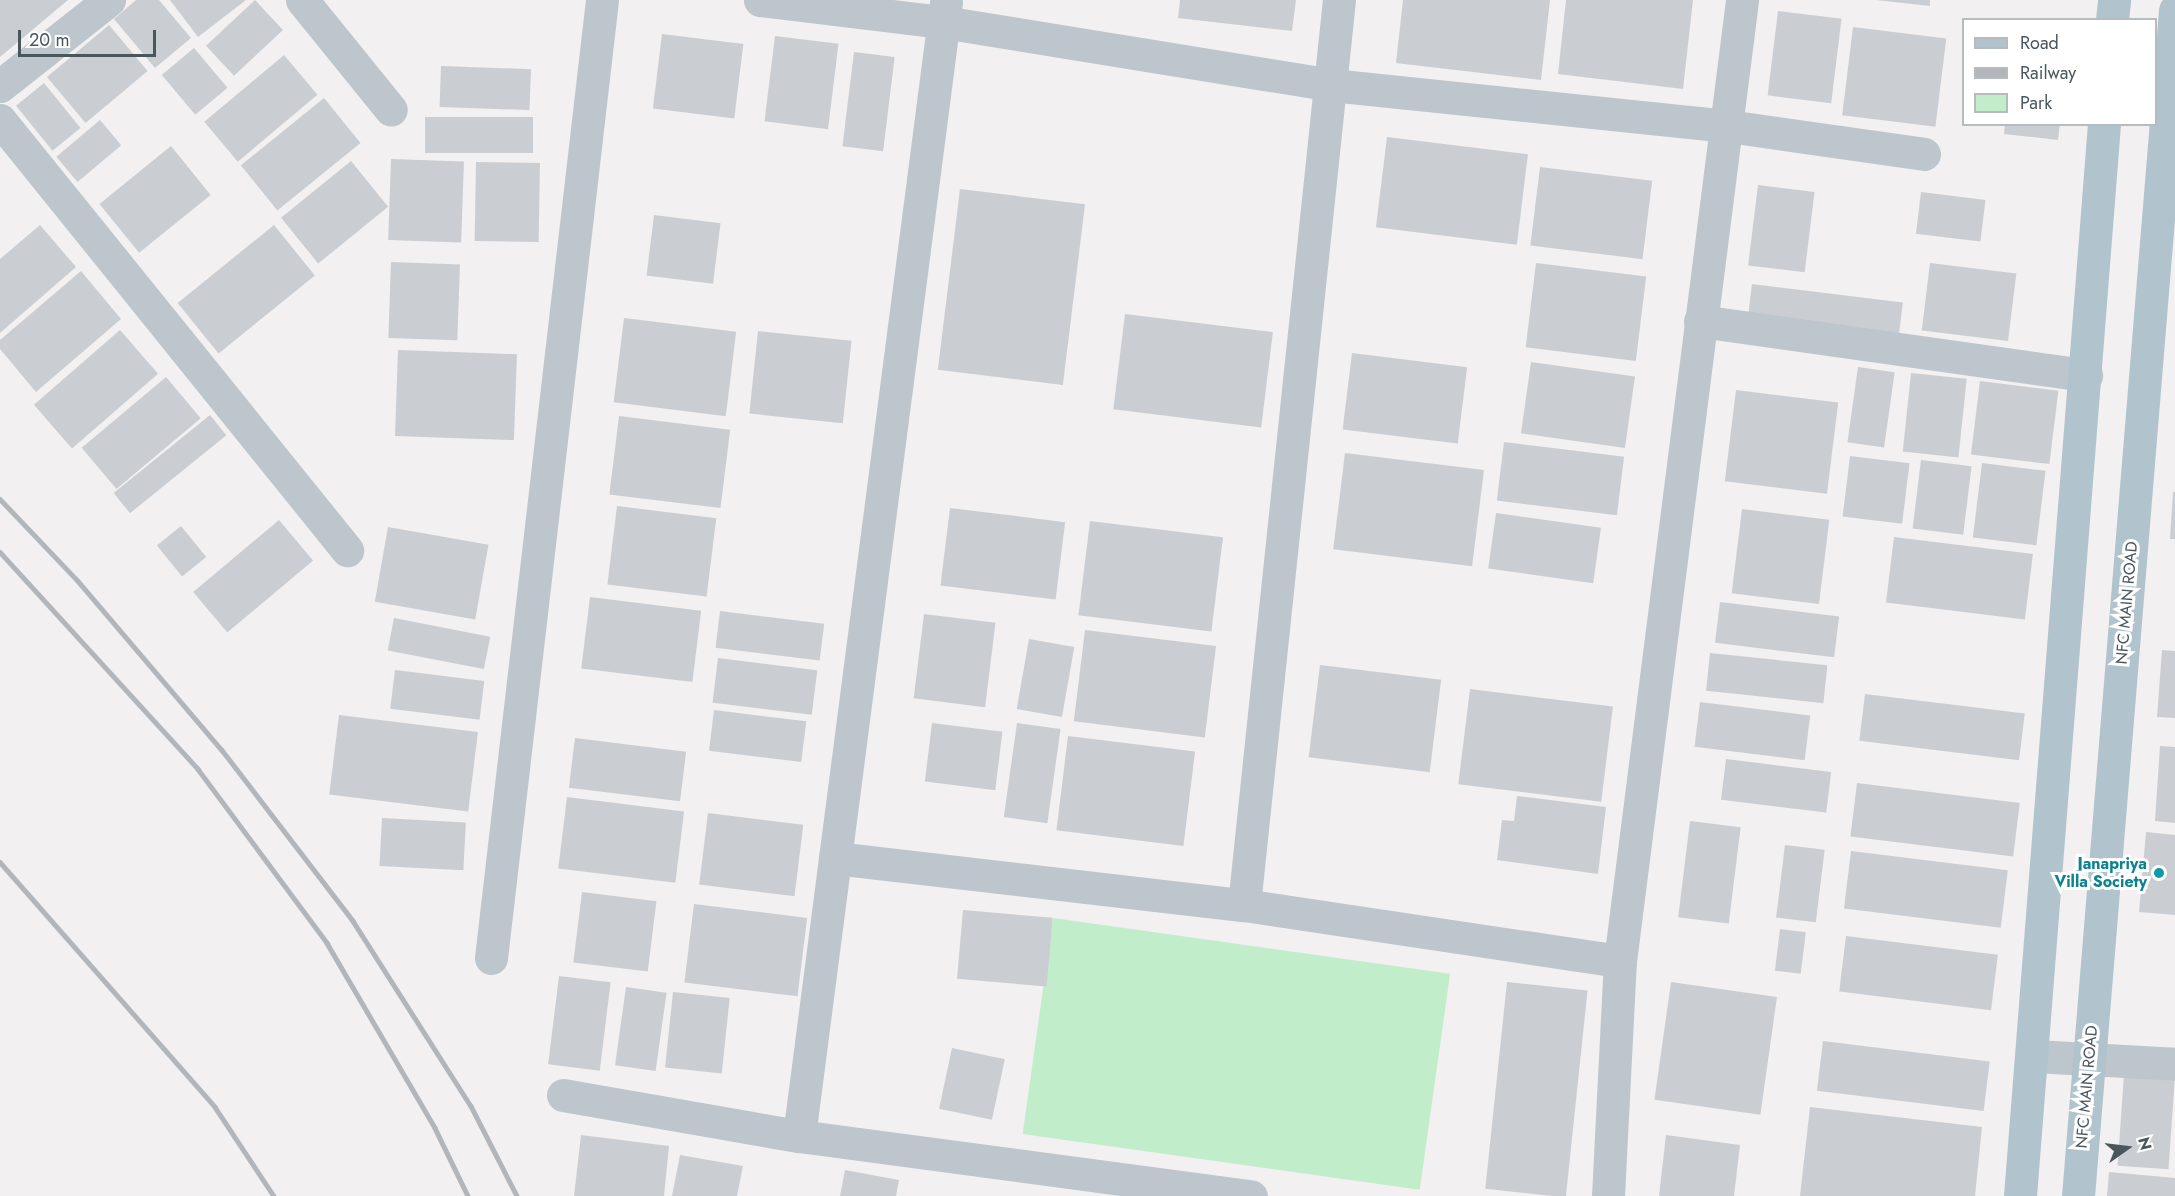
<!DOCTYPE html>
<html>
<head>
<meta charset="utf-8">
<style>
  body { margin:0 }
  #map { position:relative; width:2175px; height:1196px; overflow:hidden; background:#f2f0f0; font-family:Jost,sans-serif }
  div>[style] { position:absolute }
  .green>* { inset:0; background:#c1edcb; transform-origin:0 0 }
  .building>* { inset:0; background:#caced2; transform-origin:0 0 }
  .minor>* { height:33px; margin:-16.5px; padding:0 16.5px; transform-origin:16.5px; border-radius:16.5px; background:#bcc6cc }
  .major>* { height:33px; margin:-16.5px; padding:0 16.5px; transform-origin:16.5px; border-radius:16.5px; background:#b1c3cd }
  .rail>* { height:4.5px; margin:-2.25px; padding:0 2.25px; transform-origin:2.25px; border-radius:2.25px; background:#b2b6ba }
  .dots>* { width:16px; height:16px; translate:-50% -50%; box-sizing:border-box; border:3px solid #fff; border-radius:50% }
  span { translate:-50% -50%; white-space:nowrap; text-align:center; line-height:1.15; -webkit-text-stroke:6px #fff; paint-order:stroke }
  .street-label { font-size:16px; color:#49565c }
  .culture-label { font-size:16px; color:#0d838f; font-weight:700 }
  .right { translate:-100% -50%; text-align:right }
  .legend { position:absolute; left:1962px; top:18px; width:195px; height:108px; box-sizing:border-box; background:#fff; border:2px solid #b6bbbe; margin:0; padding:8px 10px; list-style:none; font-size:18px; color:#49565c }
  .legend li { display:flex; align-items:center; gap:12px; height:30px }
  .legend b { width:30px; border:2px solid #b6bbbe }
  .north { position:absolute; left:2097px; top:1118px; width:60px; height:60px; -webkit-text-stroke:4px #fff; paint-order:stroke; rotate:76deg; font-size:16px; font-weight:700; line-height:24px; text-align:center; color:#49565c }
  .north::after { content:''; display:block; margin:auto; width:21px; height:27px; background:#49565c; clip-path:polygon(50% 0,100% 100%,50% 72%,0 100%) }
  .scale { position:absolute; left:18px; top:30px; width:138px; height:27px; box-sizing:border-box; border:3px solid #49565c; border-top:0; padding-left:8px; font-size:18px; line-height:21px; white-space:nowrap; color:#49565c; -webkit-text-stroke:4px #fff; paint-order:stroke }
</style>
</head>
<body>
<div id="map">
  <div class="green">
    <div style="left:1053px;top:918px;width:401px;height:218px;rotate:8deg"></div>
  </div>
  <div class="building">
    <div style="clip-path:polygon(0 0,68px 0,0 57px)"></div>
    <div style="clip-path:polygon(136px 0,159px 0,191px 38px,155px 68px,114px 19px)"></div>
    <div style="clip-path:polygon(170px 0,246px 0,198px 37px)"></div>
    <div style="left:255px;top:0;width:41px;height:67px;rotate:47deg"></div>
    <div style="clip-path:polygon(1180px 0,1296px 0,1292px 31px,1178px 18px)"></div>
    <div style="clip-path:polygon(1403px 0,1550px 0,1541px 80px,1396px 63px)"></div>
    <div style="clip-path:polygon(1566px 0,1693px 0,1683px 89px,1558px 74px)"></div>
    <div style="clip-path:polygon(1876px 0,1930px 0,1930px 6px)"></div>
    <div style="left:1778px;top:11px;width:64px;height:85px;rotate:7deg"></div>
    <div style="left:109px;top:25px;width:60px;height:81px;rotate:50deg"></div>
    <div style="left:1853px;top:27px;width:94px;height:89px;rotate:7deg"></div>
    <div style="left:662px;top:34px;width:82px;height:75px;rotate:7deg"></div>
    <div style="left:775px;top:36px;width:64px;height:86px;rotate:7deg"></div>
    <div style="left:194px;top:48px;width:52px;height:42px;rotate:50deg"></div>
    <div style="left:854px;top:52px;width:41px;height:95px;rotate:7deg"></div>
    <div style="left:284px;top:55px;width:52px;height:104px;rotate:50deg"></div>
    <div style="left:441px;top:66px;width:90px;height:41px;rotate:2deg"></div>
    <div style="left:44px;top:83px;width:58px;height:36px;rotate:51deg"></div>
    <div style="left:324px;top:98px;width:58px;height:107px;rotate:51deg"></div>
    <div style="left:533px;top:117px;width:36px;height:108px;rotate:90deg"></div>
    <div style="left:100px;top:120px;width:33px;height:57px;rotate:50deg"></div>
    <div style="clip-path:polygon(2005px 124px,2060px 124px,2058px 140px,2004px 134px)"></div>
    <div style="left:1387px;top:137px;width:142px;height:91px;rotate:7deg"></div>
    <div style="left:171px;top:146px;width:63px;height:92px;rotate:51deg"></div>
    <div style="left:391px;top:159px;width:73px;height:81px;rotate:2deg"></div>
    <div style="left:351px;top:161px;width:59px;height:90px;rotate:51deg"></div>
    <div style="left:476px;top:162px;width:64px;height:79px;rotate:1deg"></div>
    <div style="left:1540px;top:167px;width:113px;height:79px;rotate:7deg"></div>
    <div style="left:1758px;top:185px;width:57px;height:81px;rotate:7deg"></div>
    <div style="left:960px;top:189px;width:126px;height:182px;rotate:7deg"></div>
    <div style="left:1921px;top:192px;width:65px;height:42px;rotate:7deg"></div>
    <div style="left:654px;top:215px;width:67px;height:61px;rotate:7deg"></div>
    <div style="clip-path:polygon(40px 225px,76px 267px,0 333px,0 259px)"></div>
    <div style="left:274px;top:225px;width:65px;height:124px;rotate:51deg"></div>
    <div style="left:391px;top:262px;width:69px;height:76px;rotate:2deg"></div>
    <div style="left:1536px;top:263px;width:111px;height:85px;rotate:7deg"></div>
    <div style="left:1930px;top:263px;width:87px;height:68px;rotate:7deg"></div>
    <div style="clip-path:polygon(81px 271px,121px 319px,36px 392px,0 349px,0 340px)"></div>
    <div style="left:1752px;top:284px;width:152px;height:35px;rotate:7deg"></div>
    <div style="left:1125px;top:314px;width:149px;height:96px;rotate:7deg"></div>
    <div style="left:624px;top:318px;width:113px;height:85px;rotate:7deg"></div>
    <div style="left:120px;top:330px;width:58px;height:114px;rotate:49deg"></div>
    <div style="left:758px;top:331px;width:94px;height:83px;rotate:6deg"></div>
    <div style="left:398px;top:350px;width:119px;height:86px;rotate:2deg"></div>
    <div style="left:1352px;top:353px;width:116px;height:77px;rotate:7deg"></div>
    <div style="left:1531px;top:362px;width:105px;height:72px;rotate:8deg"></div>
    <div style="left:1858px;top:367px;width:37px;height:76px;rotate:8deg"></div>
    <div style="left:1911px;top:373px;width:56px;height:79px;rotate:6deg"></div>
    <div style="left:166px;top:377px;width:54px;height:110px;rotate:50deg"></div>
    <div style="left:1980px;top:381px;width:79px;height:74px;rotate:7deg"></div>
    <div style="left:1736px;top:390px;width:103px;height:92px;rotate:7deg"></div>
    <div style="left:210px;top:415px;width:26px;height:124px;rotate:51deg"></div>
    <div style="left:619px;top:416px;width:112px;height:79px;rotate:7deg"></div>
    <div style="left:1504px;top:442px;width:121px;height:59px;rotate:7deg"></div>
    <div style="left:1345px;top:453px;width:140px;height:97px;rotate:7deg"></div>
    <div style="left:1850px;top:456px;width:60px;height:61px;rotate:7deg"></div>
    <div style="left:1921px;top:460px;width:51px;height:69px;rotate:7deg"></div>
    <div style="left:1982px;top:463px;width:64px;height:75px;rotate:7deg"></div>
    <div style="clip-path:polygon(2173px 492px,2175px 492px,2175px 539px,2170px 539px)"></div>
    <div style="left:617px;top:506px;width:100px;height:79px;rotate:7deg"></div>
    <div style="left:950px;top:508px;width:116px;height:78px;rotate:7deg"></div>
    <div style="left:1742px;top:509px;width:88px;height:85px;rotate:7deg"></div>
    <div style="left:1496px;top:513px;width:106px;height:56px;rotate:8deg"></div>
    <div style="left:279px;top:520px;width:53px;height:112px;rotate:50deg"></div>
    <div style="left:1090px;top:521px;width:134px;height:95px;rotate:7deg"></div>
    <div style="left:181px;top:526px;width:40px;height:31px;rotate:51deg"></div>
    <div style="left:388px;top:527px;width:102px;height:76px;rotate:10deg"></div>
    <div style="left:1894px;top:537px;width:140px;height:66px;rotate:7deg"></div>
    <div style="left:590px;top:597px;width:112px;height:72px;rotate:7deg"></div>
    <div style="left:1720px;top:602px;width:120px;height:41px;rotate:7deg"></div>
    <div style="left:720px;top:611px;width:105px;height:37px;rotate:7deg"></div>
    <div style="left:924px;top:614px;width:72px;height:85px;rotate:7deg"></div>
    <div style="left:394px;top:618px;width:98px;height:33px;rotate:11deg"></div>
    <div style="left:1085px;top:630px;width:132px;height:92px;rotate:7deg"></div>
    <div style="left:1029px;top:639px;width:46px;height:71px;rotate:10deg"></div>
    <div style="clip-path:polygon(2162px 650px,2175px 651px,2175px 718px,2157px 717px)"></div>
    <div style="left:1710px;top:653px;width:118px;height:38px;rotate:6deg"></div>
    <div style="left:718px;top:658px;width:100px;height:45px;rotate:7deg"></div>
    <div style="left:1320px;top:665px;width:122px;height:93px;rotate:7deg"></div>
    <div style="left:395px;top:670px;width:90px;height:39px;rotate:7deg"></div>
    <div style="left:1470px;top:689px;width:144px;height:96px;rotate:7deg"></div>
    <div style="left:1865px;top:694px;width:161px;height:47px;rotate:7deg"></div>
    <div style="left:1700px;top:702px;width:111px;height:45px;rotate:7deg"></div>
    <div style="left:714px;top:710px;width:93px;height:41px;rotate:7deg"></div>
    <div style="left:339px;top:715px;width:140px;height:80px;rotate:7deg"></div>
    <div style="left:932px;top:723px;width:71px;height:59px;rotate:7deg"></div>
    <div style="left:1017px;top:723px;width:44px;height:95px;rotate:8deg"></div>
    <div style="left:1068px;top:736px;width:128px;height:95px;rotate:7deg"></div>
    <div style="left:575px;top:738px;width:112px;height:50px;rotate:7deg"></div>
    <div style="clip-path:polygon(2160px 746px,2175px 747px,2175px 823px,2155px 821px)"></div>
    <div style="left:1726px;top:759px;width:106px;height:41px;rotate:7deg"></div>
    <div style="left:1857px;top:783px;width:164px;height:54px;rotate:7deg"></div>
    <div style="clip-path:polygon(1517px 796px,1606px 807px,1598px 874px,1497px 860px,1502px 820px,1514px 821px)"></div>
    <div style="left:567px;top:797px;width:118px;height:72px;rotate:7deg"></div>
    <div style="left:708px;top:813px;width:96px;height:72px;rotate:7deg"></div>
    <div style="left:382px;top:818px;width:84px;height:48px;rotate:3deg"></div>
    <div style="left:1690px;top:821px;width:51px;height:97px;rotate:7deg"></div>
    <div style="clip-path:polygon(2146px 832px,2175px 835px,2175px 915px,2139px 912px)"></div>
    <div style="left:1785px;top:845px;width:40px;height:73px;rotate:7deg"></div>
    <div style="left:1851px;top:851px;width:158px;height:58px;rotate:7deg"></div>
    <div style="left:582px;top:892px;width:75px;height:71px;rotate:7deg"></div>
    <div style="left:694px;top:904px;width:114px;height:79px;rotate:7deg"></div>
    <div style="left:963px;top:910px;width:90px;height:69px;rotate:5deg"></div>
    <div style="left:1780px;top:929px;width:26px;height:42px;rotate:7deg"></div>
    <div style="left:1846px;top:936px;width:153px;height:56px;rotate:7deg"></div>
    <div style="left:559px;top:976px;width:52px;height:89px;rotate:7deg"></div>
    <div style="left:1507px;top:982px;width:81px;height:208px;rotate:6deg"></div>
    <div style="left:1671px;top:982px;width:107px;height:119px;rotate:8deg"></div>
    <div style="left:626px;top:987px;width:41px;height:79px;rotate:8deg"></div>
    <div style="left:673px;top:992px;width:57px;height:76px;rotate:6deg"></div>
    <div style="left:1823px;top:1041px;width:168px;height:50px;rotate:7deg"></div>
    <div style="left:952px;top:1048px;width:54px;height:62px;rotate:12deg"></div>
    <div style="left:2124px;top:1074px;width:51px;height:92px;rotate:4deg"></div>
    <div style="clip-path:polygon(1810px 1107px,1982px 1127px,1975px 1196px,1800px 1196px)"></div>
    <div style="clip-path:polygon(581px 1135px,669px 1146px,664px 1196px,574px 1196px)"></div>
    <div style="clip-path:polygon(1666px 1135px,1740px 1145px,1734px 1196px,1659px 1196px)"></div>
    <div style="clip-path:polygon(680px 1155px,743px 1166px,737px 1196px,672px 1196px)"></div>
    <div style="clip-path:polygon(845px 1170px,899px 1180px,896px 1196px,840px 1196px)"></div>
    <div style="clip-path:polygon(2109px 1172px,2175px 1178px,2175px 1196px,2107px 1196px)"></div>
  </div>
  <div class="minor">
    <div style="left:302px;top:0;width:141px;rotate:51deg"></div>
    <div style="left:760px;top:0;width:184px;rotate:6.9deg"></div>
    <div style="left:943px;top:22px;width:393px;rotate:9.2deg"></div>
    <div style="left:1331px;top:85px;width:399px;rotate:5.9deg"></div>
    <div style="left:1728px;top:126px;width:198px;rotate:8.1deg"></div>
    <div style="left:0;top:86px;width:139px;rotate:-38.3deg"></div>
    <div style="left:0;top:120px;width:553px;rotate:51.1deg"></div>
    <div style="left:1700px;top:321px;width:390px;rotate:8deg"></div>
    <div style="left:835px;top:858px;width:412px;rotate:6.6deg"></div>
    <div style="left:1244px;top:905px;width:380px;rotate:8.5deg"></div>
    <div style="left:1244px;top:905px;width:910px;rotate:-84.01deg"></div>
    <div style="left:491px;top:958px;width:964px;rotate:-83.39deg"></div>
    <div style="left:2034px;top:1056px;width:141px;rotate:3.2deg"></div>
    <div style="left:563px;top:1095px;width:240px;rotate:9.9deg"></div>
    <div style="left:799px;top:1136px;width:456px;rotate:7.6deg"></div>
    <div style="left:799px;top:1136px;width:1143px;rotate:-82.61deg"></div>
    <div style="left:1608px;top:1196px;width:235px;rotate:-87.1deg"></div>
    <div style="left:1620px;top:961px;width:969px;rotate:-82.76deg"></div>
  </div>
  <div class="major">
    <div style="left:2112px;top:20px;width:20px;rotate:-84deg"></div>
    <div style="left:2020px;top:1196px;width:1075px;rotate:-85.52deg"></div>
    <div style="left:2078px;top:1196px;width:1190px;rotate:-85.32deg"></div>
  </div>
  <div class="rail">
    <div style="left:0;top:499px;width:113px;rotate:46.4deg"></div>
    <div style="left:78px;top:581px;width:222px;rotate:49.6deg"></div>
    <div style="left:222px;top:750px;width:215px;rotate:52.5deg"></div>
    <div style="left:353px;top:921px;width:219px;rotate:57.5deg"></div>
    <div style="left:471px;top:1106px;width:101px;rotate:62.9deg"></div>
    <div style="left:0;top:552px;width:294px;rotate:47.6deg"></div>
    <div style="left:198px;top:769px;width:217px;rotate:53.4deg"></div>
    <div style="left:327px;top:943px;width:214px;rotate:59.7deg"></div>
    <div style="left:435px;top:1128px;width:76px;rotate:64.1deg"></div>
    <div style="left:0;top:862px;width:326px;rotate:48.7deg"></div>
    <div style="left:215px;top:1107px;width:107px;rotate:56.5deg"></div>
  </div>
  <div class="dots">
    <div style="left:2159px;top:873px;background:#0f9aa8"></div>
  </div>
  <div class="street-label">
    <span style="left:2127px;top:603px;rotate:-85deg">NFC MAIN ROAD</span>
    <span style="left:2087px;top:1087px;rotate:-85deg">NFC MAIN ROAD</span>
  </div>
  <div class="culture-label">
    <span class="right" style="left:2147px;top:873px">Janapriya<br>Villa Society</span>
  </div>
  <ul class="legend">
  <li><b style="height:8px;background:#b1c3cd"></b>Road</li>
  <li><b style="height:8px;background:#b2b6ba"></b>Railway</li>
  <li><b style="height:16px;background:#c1edcb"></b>Park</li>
  </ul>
  <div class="north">N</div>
  <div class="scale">20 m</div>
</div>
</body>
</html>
